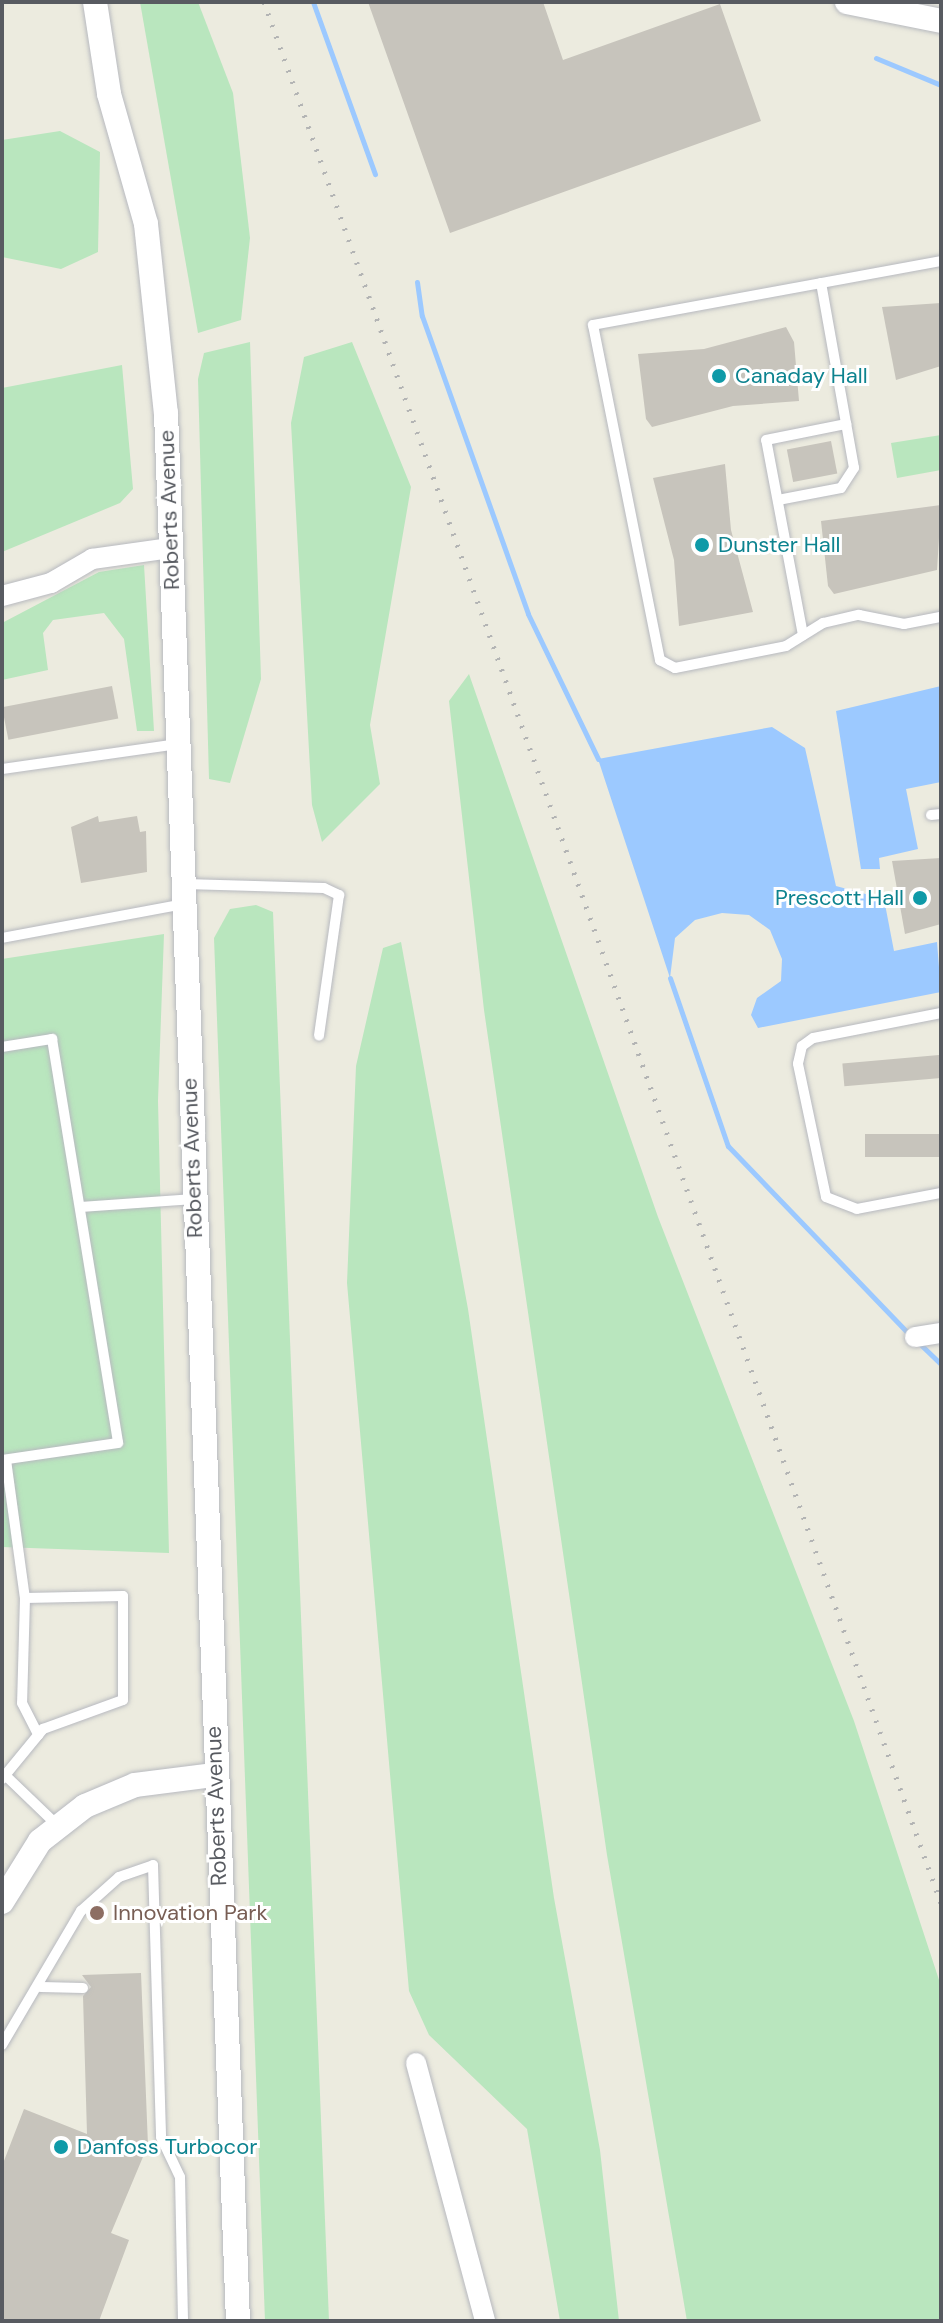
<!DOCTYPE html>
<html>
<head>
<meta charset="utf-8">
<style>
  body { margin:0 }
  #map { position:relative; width:943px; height:2323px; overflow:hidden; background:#ecebdf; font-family:"DM Sans",sans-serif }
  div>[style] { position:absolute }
  .green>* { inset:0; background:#b9e6be }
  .water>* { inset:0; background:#9cc9ff }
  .stream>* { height:5px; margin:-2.5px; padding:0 2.5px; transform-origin:2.5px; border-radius:2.5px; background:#9cc9ff }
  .building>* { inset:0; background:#c7c4bc; transform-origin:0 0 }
  .roads { filter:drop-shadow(0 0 2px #b7b9bf) drop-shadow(0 0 2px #b7b9bf) }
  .service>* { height:10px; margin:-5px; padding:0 5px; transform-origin:5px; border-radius:5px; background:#fff }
  .minor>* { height:20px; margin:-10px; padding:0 10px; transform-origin:10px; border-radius:10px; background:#fff }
  .tertiary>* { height:24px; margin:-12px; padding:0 12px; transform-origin:12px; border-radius:12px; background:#fff }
  .rail>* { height:5px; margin-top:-2.5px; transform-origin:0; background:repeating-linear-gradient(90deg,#b3b4b4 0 2px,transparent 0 12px) }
  .dots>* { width:22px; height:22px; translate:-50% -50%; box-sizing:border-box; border:4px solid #fff; border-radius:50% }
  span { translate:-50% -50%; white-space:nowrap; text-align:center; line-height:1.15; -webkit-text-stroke:6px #fff; paint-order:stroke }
  .culture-label { font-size:22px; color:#0d838f }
  .left { translate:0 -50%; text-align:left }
  .right { translate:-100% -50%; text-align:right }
  .street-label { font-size:22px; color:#585b61 }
  .education-label { font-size:22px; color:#785e54 }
  .frame { position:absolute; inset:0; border:4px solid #585b61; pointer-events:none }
</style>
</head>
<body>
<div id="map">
  <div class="green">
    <div style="clip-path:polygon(140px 2px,198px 2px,233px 93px,250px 238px,241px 320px,198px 333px)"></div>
    <div style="clip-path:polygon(60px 131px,100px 152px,98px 252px,61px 269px,2px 257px,2px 140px)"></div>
    <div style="clip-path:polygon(250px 342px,261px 679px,230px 783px,209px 779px,198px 379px,204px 353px)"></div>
    <div style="clip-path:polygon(352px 342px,411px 487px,370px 725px,380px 784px,322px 842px,312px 805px,291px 423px,304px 357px)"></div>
    <div style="clip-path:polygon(122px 365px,133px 489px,120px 503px,2px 552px,2px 388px)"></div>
    <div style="clip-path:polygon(941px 435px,941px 470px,897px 478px,891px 443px)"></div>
    <div style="clip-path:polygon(144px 565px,154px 731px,137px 731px,124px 639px,104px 613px,53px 620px,43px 633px,48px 670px,2px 680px,2px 623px,99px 572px)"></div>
    <div style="clip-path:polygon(469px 674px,658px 1217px,854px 1721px,941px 1986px,941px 2321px,687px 2321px,607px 1855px,484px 1010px,449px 701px)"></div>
    <div style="clip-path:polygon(256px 905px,273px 912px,329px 2321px,265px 2321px,214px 938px,230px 909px)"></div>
    <div style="clip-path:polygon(164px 934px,158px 1101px,169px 1553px,2px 1547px,2px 959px)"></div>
    <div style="clip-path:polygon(401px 942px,468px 1309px,554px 1898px,600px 2150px,619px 2321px,560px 2321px,527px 2129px,429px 2035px,409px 1991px,347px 1283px,356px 1066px,383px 948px)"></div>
  </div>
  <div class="water">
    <div style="clip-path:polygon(941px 686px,941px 782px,906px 789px,918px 849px,879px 858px,880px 869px,861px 869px,836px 711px)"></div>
    <div style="clip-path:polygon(772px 727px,805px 748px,836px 886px,884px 899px,894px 951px,937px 942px,941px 992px,758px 1028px,751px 1015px,757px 998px,781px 981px,782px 959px,770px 930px,749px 915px,722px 913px,695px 920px,675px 938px,670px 978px,598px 759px)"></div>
  </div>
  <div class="stream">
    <div style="left:313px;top:2px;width:183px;rotate:70.2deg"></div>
    <div style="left:876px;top:58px;width:70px;rotate:22.6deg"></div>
    <div style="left:417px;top:282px;width:34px;rotate:82deg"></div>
    <div style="left:422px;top:316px;width:316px;rotate:70.4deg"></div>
    <div style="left:528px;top:614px;width:161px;rotate:64.2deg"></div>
    <div style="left:670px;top:978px;width:178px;rotate:71deg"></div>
    <div style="left:728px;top:1146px;width:264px;rotate:46.1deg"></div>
    <div style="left:918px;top:1342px;width:32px;rotate:44deg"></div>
  </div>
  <div class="building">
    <div style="clip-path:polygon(368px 2px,543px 2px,563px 60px,720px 4px,761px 121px,450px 233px)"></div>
    <div style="clip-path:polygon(941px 303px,941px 366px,896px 380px,882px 307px)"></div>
    <div style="clip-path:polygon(786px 327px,794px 342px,799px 401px,733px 406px,652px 427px,646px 419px,638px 354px,704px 349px)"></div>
    <div style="left:831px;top:441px;width:33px;height:45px;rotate:79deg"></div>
    <div style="clip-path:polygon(725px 464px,731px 530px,753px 612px,679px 626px,674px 560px,653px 478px)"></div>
    <div style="clip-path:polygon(941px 505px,937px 570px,834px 594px,828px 586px,821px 521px)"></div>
    <div style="left:112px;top:686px;width:33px;height:112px;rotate:79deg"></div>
    <div style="clip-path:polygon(98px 816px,99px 822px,137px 816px,140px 832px,146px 831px,147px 872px,81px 883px,71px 827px)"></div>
    <div style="clip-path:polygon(941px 858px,941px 924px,905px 934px,892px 861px)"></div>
    <div style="left:939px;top:1055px;width:23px;height:97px;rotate:85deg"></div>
    <div style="left:941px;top:1134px;width:23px;height:76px;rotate:90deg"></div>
    <div style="clip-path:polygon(141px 1973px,148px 2145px,111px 2233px,129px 2240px,99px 2321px,2px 2321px,2px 2166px,24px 2109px,87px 2134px,83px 1996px,91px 1987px,82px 1975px)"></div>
  </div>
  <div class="roads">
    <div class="service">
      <div style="left:941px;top:261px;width:354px;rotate:169.6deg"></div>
      <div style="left:593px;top:325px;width:342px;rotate:78.7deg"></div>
      <div style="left:660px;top:660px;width:17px;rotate:28deg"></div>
      <div style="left:675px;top:668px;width:113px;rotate:-11.2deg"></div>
      <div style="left:786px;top:646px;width:44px;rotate:-31.9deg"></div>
      <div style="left:823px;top:623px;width:37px;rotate:-13deg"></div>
      <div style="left:859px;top:615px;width:46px;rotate:11.3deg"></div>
      <div style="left:904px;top:624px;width:38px;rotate:-11deg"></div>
      <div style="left:778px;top:500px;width:64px;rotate:-10.8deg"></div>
      <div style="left:841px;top:488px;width:24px;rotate:-57deg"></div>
      <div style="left:854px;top:468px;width:188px;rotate:-100.1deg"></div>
      <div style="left:803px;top:635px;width:198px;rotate:-100.7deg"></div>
      <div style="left:766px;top:440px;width:82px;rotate:-11.3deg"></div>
      <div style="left:2px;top:769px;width:178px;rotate:-8.1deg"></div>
      <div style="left:931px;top:815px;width:10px;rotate:-6deg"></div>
      <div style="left:185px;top:884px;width:139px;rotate:1.6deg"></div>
      <div style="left:324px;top:888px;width:17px;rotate:25deg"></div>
      <div style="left:339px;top:895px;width:142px;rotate:98.1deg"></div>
      <div style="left:2px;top:938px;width:185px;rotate:-10.6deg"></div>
      <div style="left:941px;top:1013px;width:130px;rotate:168.9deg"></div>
      <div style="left:813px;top:1038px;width:14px;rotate:144deg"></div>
      <div style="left:802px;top:1046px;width:18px;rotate:103deg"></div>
      <div style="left:798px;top:1064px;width:136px;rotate:78.1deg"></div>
      <div style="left:826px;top:1197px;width:33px;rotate:21deg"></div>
      <div style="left:857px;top:1209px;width:86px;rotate:-10.8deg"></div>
      <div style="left:2px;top:1047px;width:51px;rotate:-9.1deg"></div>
      <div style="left:52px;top:1039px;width:409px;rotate:80.7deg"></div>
      <div style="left:118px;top:1443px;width:117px;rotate:171.7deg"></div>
      <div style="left:82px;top:1207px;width:111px;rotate:-4.1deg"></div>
      <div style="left:6px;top:1460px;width:139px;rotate:82.2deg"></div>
      <div style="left:5px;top:1775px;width:72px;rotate:43.9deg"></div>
      <div style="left:2px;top:1779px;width:65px;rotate:-50.6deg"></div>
      <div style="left:43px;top:1729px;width:85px;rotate:-19.9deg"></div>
      <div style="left:123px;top:1700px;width:104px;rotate:-90deg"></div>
      <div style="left:123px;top:1596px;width:98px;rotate:178.8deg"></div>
      <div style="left:25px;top:1598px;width:105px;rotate:91.6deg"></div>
      <div style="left:22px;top:1703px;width:36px;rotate:63deg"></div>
      <div style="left:41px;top:1987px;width:42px;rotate:1.4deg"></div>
      <div style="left:2px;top:2045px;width:156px;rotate:-59.5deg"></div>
      <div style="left:81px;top:1911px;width:51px;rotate:-41.8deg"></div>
      <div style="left:119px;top:1877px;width:36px;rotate:-19deg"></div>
      <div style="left:153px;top:1865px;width:272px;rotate:88.3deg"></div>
      <div style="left:161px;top:2137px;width:44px;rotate:64.6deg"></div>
      <div style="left:180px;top:2177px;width:144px;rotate:88.8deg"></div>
    </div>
    <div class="minor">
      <div style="left:2px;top:596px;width:51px;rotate:-14.9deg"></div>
      <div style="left:51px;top:583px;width:48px;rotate:-30.3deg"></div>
      <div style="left:92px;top:559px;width:79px;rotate:-8deg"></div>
      <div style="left:915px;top:1337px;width:26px;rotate:-9deg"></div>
      <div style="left:416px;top:2063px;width:267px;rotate:75deg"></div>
    </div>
    <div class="tertiary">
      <div style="left:95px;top:2px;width:93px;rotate:81.3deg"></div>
      <div style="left:109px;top:94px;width:135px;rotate:74.1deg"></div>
      <div style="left:146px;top:224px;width:190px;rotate:84deg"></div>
      <div style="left:166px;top:413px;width:1909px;rotate:87.84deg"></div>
      <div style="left:847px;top:2px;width:96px;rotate:11.4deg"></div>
      <div style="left:2px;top:1902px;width:72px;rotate:-58.1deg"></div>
      <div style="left:40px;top:1841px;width:57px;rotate:-37.9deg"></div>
      <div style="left:85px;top:1806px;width:54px;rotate:-22.8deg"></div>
      <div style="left:135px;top:1785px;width:80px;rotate:-7.2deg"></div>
    </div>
  </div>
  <div class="rail">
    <div style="left:264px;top:2px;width:2018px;rotate:70.4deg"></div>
  </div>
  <div class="dots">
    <div style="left:719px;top:376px;background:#0f9aa8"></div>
    <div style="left:702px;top:545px;background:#0f9aa8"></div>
    <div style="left:920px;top:898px;background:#0f9aa8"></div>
    <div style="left:97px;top:1913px;background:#8d6e63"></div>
    <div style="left:61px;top:2147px;background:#0f9aa8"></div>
  </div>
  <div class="culture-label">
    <span class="left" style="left:735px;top:376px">Canaday Hall</span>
    <span class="left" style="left:718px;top:545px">Dunster Hall</span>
    <span class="right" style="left:904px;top:898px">Prescott Hall</span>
    <span class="left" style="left:77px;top:2147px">Danfoss Turbocor</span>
  </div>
  <div class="street-label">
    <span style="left:169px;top:510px;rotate:-92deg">Roberts Avenue</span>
    <span style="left:192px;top:1158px;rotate:-92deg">Roberts Avenue</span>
    <span style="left:216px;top:1806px;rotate:-92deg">Roberts Avenue</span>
  </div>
  <div class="education-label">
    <span class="left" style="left:113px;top:1913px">Innovation Park</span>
  </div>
  <div class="frame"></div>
</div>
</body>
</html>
